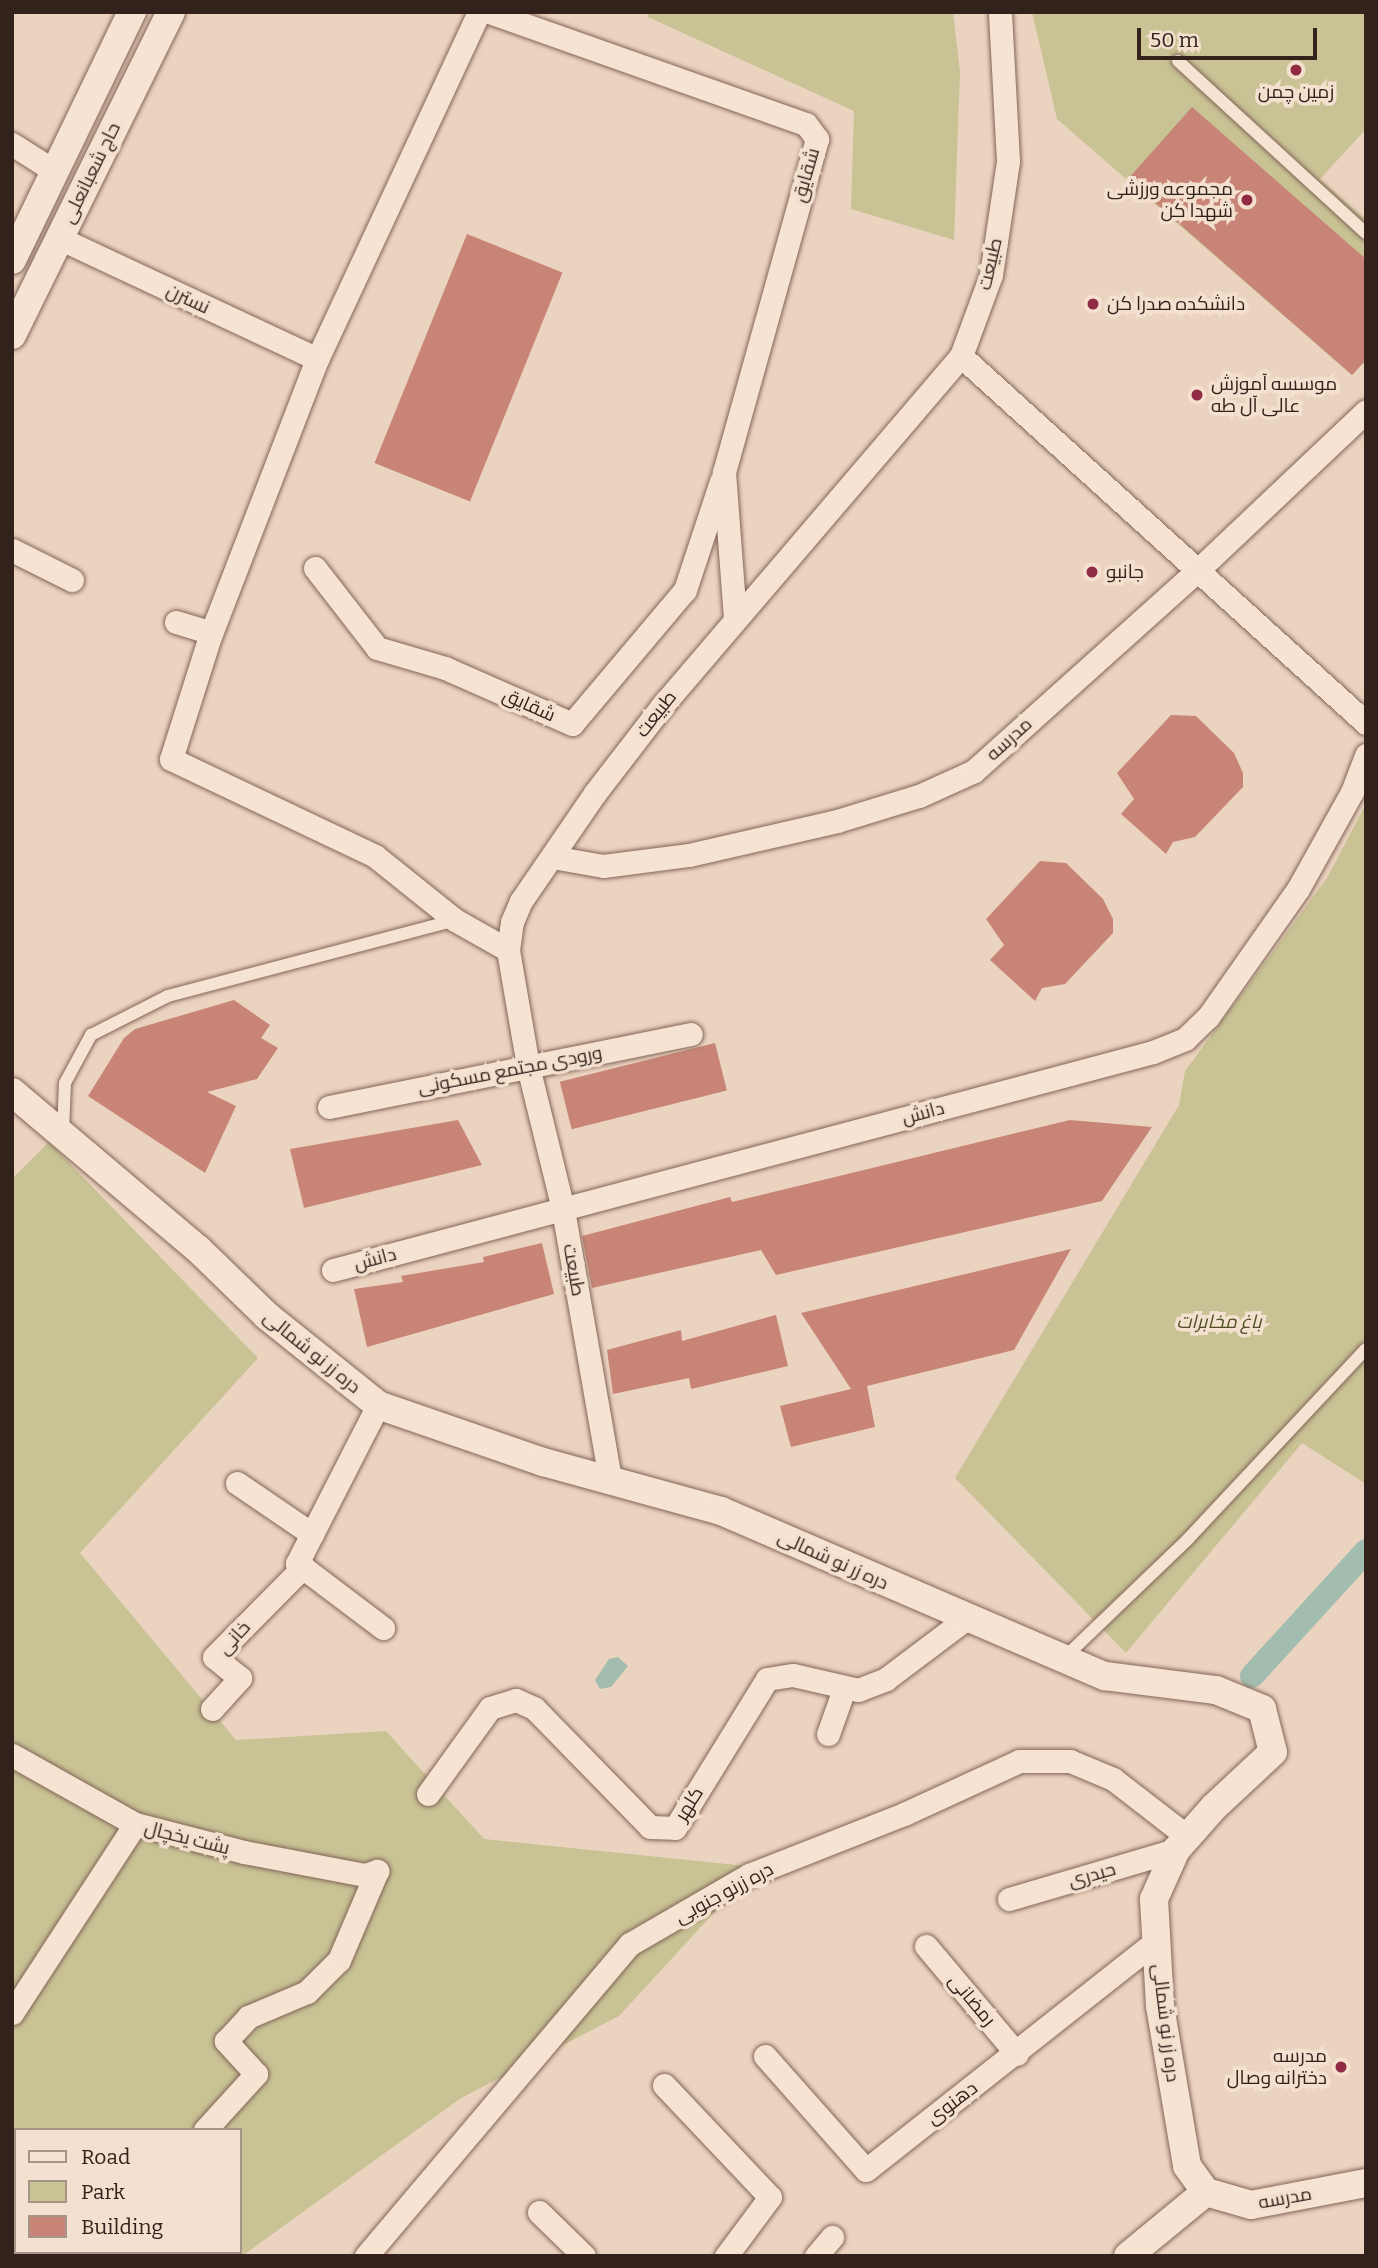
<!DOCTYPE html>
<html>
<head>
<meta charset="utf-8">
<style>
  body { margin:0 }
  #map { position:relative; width:1378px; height:2268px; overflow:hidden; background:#ebd4bf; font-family:Bitter,Cairo,serif }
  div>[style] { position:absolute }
  .green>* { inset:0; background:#c8c294 }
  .water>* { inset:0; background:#a2bdaf }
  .canal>* { height:24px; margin:-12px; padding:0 12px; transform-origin:12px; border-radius:12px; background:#a2bdaf }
  .building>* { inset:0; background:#c88577; transform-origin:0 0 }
  .roads { filter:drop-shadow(0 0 2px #836559) drop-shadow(0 0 2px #836559) }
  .service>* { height:12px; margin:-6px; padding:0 6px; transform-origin:6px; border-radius:6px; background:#f7e3d2 }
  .minor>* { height:23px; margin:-11.5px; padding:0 11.5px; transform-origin:11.5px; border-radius:11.5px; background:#f7e3d2 }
  .tertiary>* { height:28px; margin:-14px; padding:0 14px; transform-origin:14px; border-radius:14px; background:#f7e3d2 }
  .dots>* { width:19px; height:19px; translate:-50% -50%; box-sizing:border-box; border:4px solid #f3e0ce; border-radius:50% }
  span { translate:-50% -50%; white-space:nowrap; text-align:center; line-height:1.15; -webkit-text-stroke:7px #f3e0ce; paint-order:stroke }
  .poi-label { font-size:19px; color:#33221c }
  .right { translate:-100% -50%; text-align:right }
  .left { translate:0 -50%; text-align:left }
  .street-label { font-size:19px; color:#33221c }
  .park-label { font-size:19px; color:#4e4f24; font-style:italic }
  .frame { position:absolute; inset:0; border:14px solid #33221c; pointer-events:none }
  .legend { position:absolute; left:14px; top:2128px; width:228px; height:126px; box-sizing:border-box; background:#f3e0ce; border:2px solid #a69487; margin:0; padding:9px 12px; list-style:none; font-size:21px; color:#33221c }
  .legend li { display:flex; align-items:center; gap:14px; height:35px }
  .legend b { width:35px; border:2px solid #a69487 }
  .scale { position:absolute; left:1137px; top:28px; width:180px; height:32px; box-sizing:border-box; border:4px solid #33221c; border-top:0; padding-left:9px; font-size:21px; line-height:24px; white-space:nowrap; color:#33221c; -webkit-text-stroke:5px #f3e0ce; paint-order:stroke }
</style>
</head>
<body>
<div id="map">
  <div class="green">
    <div style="clip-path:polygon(649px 12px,953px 12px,960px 72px,954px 240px,851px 209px,854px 111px,648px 17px)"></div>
    <div style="clip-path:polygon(1032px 12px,1366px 12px,1366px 129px,1320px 179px,1366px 220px,1366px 360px,1352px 375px,1057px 119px)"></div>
    <div style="clip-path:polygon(1366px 804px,1366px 1484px,1302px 1443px,1126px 1653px,955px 1478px,1179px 1105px,1185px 1071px,1327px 878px)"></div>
    <div style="clip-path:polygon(evenodd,49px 1142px,258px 1358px,80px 1553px,236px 1740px,386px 1731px,484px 1839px,756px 1867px,619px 2016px,461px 2098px,242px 2256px,12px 2256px,12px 1179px,49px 1142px,16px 2130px,240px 2130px,240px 2252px,16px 2252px,16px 2130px)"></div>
  </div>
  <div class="water">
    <div style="clip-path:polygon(618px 1657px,628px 1666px,611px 1687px,600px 1689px,595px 1680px,609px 1659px)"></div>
  </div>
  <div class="canal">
    <div style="left:1252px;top:1676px;width:169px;rotate:-47.6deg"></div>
  </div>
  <div class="building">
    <div style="clip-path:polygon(1192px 107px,1366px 259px,1366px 360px,1352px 375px,1128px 179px)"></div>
    <div style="left:467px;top:234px;width:103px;height:247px;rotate:22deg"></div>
    <div style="clip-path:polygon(1171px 715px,1196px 716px,1234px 753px,1243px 773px,1243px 787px,1195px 837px,1173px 842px,1166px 854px,1121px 814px,1134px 799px,1117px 773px)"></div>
    <div style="clip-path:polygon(1040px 861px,1066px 863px,1103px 899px,1113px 919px,1113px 933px,1065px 984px,1042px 988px,1035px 1001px,990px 960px,1004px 945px,986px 919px)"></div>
    <div style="clip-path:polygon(234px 1000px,270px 1025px,261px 1038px,278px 1048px,257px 1079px,207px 1092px,236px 1106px,205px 1173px,88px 1096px,124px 1038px,135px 1029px)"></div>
    <div style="left:715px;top:1043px;width:49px;height:160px;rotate:76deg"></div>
    <div style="clip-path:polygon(458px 1120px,482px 1165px,304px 1208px,290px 1149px)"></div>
    <div style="clip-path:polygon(1070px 1120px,1152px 1127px,1102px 1201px,776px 1275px,761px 1250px,592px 1288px,582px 1236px,730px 1197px,732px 1202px)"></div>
    <div style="clip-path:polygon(542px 1243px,554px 1294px,367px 1347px,354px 1289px,403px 1282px,401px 1276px,484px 1262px,483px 1257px)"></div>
    <div style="clip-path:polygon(1071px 1249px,1014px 1350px,867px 1386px,875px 1427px,791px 1447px,780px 1406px,851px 1389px,801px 1313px)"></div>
    <div style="clip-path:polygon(776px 1315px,788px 1366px,691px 1389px,689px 1378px,613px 1394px,607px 1350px,681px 1330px,682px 1341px)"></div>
  </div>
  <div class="roads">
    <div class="service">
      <div style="left:1178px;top:61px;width:255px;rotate:42.5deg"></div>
      <div style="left:63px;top:1131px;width:48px;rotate:-87.6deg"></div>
      <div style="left:65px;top:1083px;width:55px;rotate:-61.6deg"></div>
      <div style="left:91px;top:1035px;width:86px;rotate:-26.9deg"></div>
      <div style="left:168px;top:996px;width:297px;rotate:-14.8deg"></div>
      <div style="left:1063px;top:1659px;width:173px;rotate:-43.8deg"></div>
      <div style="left:1188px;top:1539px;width:260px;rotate:-46.9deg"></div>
    </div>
    <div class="minor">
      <div style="left:479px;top:12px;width:383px;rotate:115deg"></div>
      <div style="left:317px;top:359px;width:294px;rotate:111.1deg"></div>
      <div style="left:211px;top:633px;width:132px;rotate:107.6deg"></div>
      <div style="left:171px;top:759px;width:226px;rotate:25.4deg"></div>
      <div style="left:375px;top:856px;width:102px;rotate:38.7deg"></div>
      <div style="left:455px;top:920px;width:61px;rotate:29.5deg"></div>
      <div style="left:489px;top:12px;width:336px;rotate:19.5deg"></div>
      <div style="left:806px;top:124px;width:19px;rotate:54deg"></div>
      <div style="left:817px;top:139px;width:346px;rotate:105.6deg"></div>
      <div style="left:724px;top:472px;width:147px;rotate:85.7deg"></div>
      <div style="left:12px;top:144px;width:49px;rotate:32.4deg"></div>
      <div style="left:59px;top:238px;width:285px;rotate:25.1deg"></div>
      <div style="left:961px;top:356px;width:547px;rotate:42.18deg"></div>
      <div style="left:12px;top:550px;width:67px;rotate:26.6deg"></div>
      <div style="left:315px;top:568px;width:101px;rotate:52.2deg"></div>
      <div style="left:377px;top:648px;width:71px;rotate:16.4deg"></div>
      <div style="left:445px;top:668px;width:139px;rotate:23.8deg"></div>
      <div style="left:572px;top:724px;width:175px;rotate:-49.9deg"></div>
      <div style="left:685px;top:590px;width:115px;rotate:-71.7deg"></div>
      <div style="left:176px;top:622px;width:37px;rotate:17deg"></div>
      <div style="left:552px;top:857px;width:52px;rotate:10deg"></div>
      <div style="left:603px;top:866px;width:87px;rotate:-7.3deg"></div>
      <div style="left:689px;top:855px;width:152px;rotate:-12.9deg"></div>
      <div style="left:837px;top:821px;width:86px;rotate:-17deg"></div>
      <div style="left:919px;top:796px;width:60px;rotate:-24.4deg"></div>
      <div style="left:974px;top:771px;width:301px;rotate:-41.9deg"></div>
      <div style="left:1198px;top:570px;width:231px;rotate:-43.4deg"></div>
      <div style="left:329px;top:1107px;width:369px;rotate:-11.4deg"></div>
      <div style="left:333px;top:1270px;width:848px;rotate:-14.89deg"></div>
      <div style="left:1153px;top:1052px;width:35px;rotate:-22deg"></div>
      <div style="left:1185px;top:1039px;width:32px;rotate:-44deg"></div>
      <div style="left:1208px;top:1017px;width:156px;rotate:-54.9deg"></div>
      <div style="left:1298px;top:889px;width:111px;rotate:-60.9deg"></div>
      <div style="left:1352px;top:792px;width:40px;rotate:-69deg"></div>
      <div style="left:378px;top:1405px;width:178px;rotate:117.1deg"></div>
      <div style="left:297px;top:1563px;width:108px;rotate:37.1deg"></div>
      <div style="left:610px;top:1479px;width:274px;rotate:-99.9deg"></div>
      <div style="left:563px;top:1209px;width:147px;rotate:-103.8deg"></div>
      <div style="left:528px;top:1066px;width:118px;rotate:-99.8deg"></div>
      <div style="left:508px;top:950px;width:28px;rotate:-82deg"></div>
      <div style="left:512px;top:922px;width:23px;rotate:-67deg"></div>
      <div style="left:521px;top:901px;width:131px;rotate:-55.6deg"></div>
      <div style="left:595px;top:793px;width:110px;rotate:-52.4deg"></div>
      <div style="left:662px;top:706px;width:460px;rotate:-49.5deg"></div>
      <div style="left:961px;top:356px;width:86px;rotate:-69.7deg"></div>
      <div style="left:991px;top:275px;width:115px;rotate:-81.5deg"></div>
      <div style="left:1008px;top:161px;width:149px;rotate:-93.1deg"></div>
      <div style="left:237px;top:1483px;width:91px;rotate:34.2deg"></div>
      <div style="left:212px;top:1709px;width:42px;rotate:-47.9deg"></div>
      <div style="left:240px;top:1678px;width:33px;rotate:-141deg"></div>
      <div style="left:214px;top:1657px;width:127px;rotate:-45.3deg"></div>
      <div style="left:828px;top:1734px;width:48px;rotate:-70.4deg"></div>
      <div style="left:12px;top:1755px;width:141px;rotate:29.3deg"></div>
      <div style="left:135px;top:1824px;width:113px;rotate:14.4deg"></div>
      <div style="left:244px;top:1852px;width:123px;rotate:10.8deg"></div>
      <div style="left:365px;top:1875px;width:13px;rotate:-18deg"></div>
      <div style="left:428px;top:1794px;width:106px;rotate:-54.2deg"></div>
      <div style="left:490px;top:1708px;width:27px;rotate:-17deg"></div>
      <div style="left:516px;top:1700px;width:20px;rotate:24deg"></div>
      <div style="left:534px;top:1708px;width:166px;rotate:45.7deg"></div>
      <div style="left:650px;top:1827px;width:25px;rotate:2deg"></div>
      <div style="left:675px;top:1828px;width:175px;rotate:-58.3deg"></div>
      <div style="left:767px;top:1679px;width:26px;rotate:-9deg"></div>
      <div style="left:793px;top:1675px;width:67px;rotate:13deg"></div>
      <div style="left:858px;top:1690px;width:30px;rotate:-21deg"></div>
      <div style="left:886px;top:1679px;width:101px;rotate:-37deg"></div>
      <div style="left:1009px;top:1899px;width:174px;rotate:-16.4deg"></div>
      <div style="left:926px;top:1946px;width:141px;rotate:49.9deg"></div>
      <div style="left:12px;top:2013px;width:225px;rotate:-56.9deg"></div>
      <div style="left:765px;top:2056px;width:152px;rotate:48.5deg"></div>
      <div style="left:866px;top:2170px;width:370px;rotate:-38.3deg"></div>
      <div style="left:664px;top:2085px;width:154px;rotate:46.6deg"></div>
      <div style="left:770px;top:2197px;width:74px;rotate:126.7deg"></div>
      <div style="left:205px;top:2130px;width:76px;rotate:-47.7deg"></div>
      <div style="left:256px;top:2074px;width:45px;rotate:-132.3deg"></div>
      <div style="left:226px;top:2041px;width:33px;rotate:-47deg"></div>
      <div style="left:248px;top:2017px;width:64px;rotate:-23deg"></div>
      <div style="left:307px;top:1992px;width:45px;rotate:-45deg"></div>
      <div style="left:339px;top:1960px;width:97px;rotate:-66.9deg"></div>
      <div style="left:539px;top:2212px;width:63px;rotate:44.4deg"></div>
      <div style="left:366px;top:2256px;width:409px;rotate:-49.8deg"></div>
      <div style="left:630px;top:1944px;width:138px;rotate:-30.1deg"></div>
      <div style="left:749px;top:1875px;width:167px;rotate:-21.5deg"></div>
      <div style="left:904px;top:1814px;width:127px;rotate:-24.7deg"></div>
      <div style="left:1019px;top:1761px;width:51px"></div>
      <div style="left:1070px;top:1761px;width:47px;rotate:22.7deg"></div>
      <div style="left:1113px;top:1779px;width:95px;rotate:37.7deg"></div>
      <div style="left:816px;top:2256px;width:25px;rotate:-50deg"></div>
    </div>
    <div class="tertiary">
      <div style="left:12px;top:260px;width:276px;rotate:-64.2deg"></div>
      <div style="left:12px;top:335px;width:360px;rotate:-63.8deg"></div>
      <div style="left:12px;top:1092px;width:245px;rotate:40.2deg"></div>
      <div style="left:199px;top:1250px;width:95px;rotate:44.1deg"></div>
      <div style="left:267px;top:1316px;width:142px;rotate:38.7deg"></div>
      <div style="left:378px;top:1405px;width:175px;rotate:19.1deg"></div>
      <div style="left:543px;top:1462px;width:185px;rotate:15.4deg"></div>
      <div style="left:721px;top:1511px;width:418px;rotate:23.3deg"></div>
      <div style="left:1105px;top:1676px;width:112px;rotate:7.2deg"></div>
      <div style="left:1216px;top:1690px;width:50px;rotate:22.4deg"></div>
      <div style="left:1262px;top:1709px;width:44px;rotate:75.7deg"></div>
      <div style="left:1273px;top:1752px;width:81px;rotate:137deg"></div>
      <div style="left:1214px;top:1807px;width:57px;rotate:131.5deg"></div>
      <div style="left:1176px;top:1850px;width:54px;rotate:114.2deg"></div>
      <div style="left:1154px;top:1899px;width:107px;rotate:86.8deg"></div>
      <div style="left:1160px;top:2006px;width:162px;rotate:80.4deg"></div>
      <div style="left:1187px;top:2166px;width:32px;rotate:54deg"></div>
      <div style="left:1206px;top:2192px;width:47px;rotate:16.1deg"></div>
      <div style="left:1251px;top:2205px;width:117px;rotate:-10.8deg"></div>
      <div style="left:1128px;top:2256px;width:101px;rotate:-39.4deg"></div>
    </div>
  </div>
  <div class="dots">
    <div style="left:1296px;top:70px;background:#8f2b44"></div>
    <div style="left:1247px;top:200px;background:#8f2b44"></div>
    <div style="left:1093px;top:304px;background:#8f2b44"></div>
    <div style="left:1197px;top:395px;background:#8f2b44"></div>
    <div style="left:1092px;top:572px;background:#8f2b44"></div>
    <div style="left:1341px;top:2067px;background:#8f2b44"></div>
  </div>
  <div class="poi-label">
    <span style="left:1296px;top:92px">زمین چمن</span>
    <span class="right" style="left:1233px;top:200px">مجموعه ورزشی<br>شهدا کن</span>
    <span class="left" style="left:1107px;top:304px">دانشکده صدرا کن</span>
    <span class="left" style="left:1211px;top:395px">موسسه آموزش<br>عالی آل طه</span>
    <span class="left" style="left:1106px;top:572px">جانبو</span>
    <span class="right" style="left:1327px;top:2067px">مدرسه<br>دخترانه وصال</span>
  </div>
  <div class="street-label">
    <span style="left:91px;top:173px;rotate:-64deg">حاج شعبانعلی</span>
    <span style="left:806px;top:175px;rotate:-74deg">شقایق</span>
    <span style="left:990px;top:264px;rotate:-77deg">طبیعت</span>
    <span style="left:188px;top:299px;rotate:25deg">نسترن</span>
    <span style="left:529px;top:705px;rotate:24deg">شقایق</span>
    <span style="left:656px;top:714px;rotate:-52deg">طبیعت</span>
    <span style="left:1009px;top:739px;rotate:-42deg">مدرسه</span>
    <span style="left:510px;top:1070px;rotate:-11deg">ورودی مجتمع مسکونی</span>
    <span style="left:923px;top:1113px;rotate:-15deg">دانش</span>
    <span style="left:375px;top:1259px;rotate:-15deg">دانش</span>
    <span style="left:574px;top:1270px;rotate:80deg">طبیعت</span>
    <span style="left:312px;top:1352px;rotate:39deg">دره زر نو شمالی</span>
    <span style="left:833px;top:1560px;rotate:24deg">دره زر نو شمالی</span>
    <span style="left:234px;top:1638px;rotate:-48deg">خانی</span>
    <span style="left:689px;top:1804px;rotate:-58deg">کلهر</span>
    <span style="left:187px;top:1838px;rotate:14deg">پشت یخچال</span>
    <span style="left:1092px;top:1875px;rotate:-16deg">حیدری</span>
    <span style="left:724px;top:1893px;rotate:-28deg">دره زرنو جنوبی</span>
    <span style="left:972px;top:2000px;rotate:50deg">رمضانی</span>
    <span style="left:1166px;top:2023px;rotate:83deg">دره زر نو شمالی</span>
    <span style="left:952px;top:2103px;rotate:-37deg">دهنوی</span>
    <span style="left:1285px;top:2198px;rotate:-10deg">مدرسه</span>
  </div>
  <div class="park-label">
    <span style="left:1219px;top:1322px">باغ مخابرات</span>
  </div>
  <div class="frame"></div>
  <ul class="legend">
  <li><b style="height:9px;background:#f7e3d2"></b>Road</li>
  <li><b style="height:19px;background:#c8c294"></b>Park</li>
  <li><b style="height:19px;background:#c88577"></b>Building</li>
  </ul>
  <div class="scale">50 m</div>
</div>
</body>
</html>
